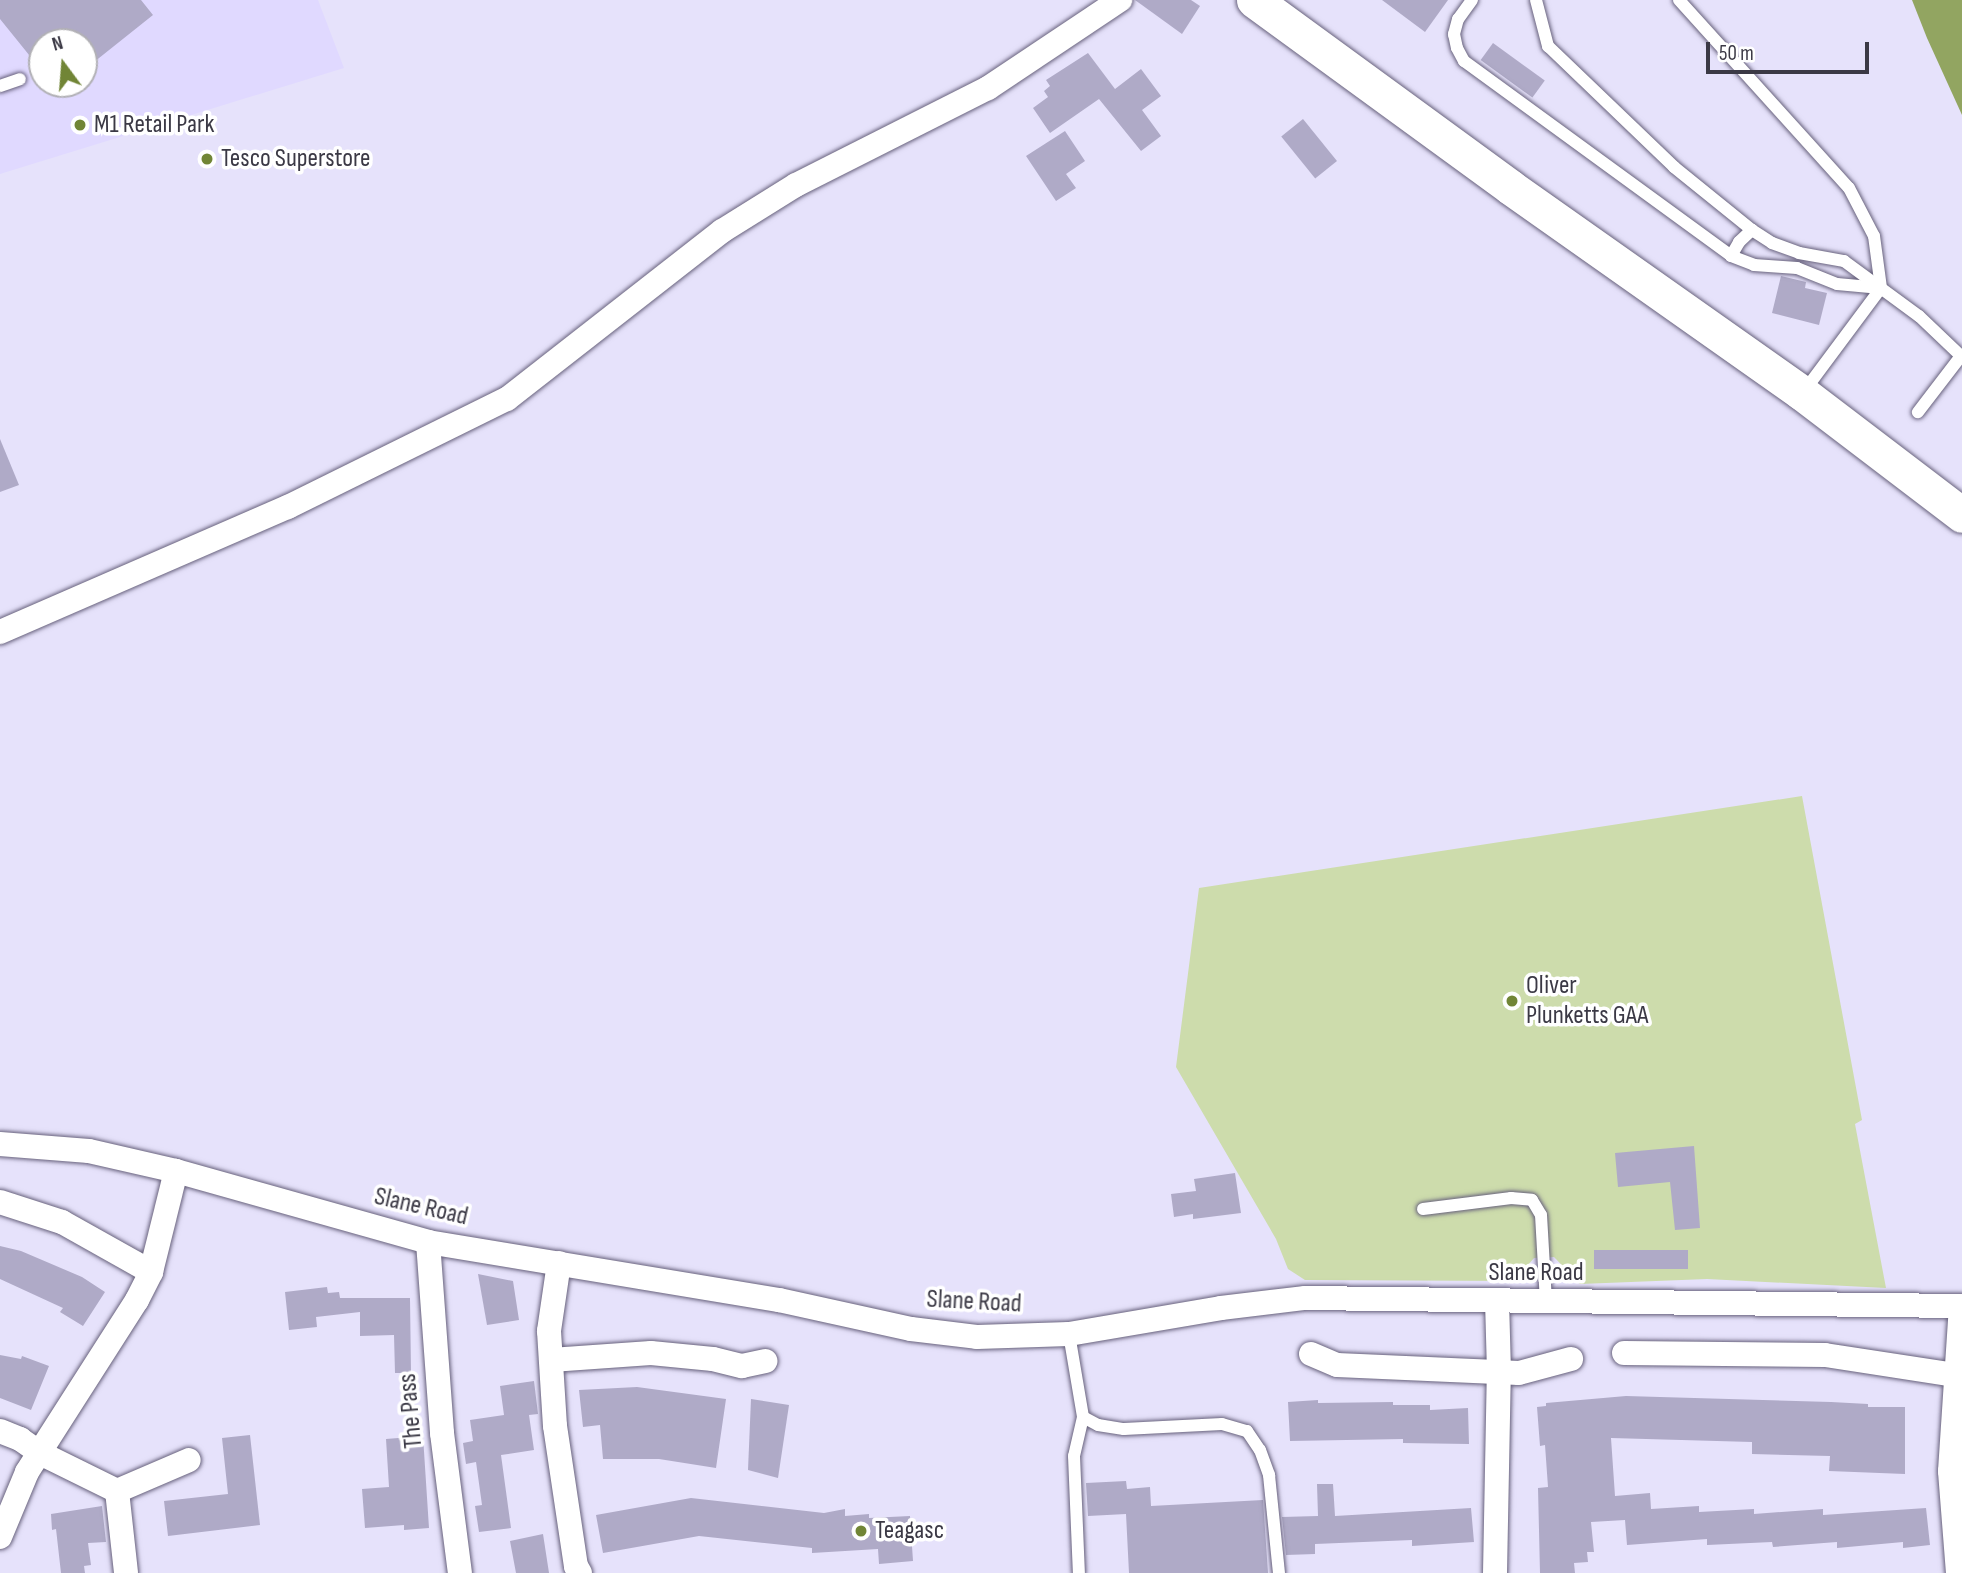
<!DOCTYPE html>
<html>
<head>
<meta charset="utf-8">
<style>
  body { margin:0 }
  #map { position:relative; width:1962px; height:1573px; overflow:hidden; background:#e6e2fb; font-family:"Sofia Sans Condensed",sans-serif }
  div>[style] { position:absolute }
  .built>* { inset:0; background:#e0d9ff }
  .green>* { inset:0; background:#cddcac }
  .water>* { inset:0; background:#92a561 }
  .building>* { inset:0; background:#afaac7; transform-origin:0 0 }
  .roads { filter:drop-shadow(0 0 2px #67617c) drop-shadow(0 0 2px #67617c) }
  .lane>* { height:12px; margin:-6px; padding:0 6px; transform-origin:6px; border-radius:6px; background:#fff }
  .street>* { height:24px; margin:-12px; padding:0 12px; transform-origin:12px; border-radius:12px; background:#fff }
  .secondary>* { height:35px; margin:-17.5px; padding:0 17.5px; transform-origin:17.5px; border-radius:17.5px; background:#fff }
  .dots>* { width:19px; height:19px; translate:-50% -50%; box-sizing:border-box; border:4px solid #fff; border-radius:50% }
  span { translate:-50% -50%; white-space:nowrap; text-align:center; line-height:1.15; -webkit-text-stroke:7px #fff; paint-order:stroke }
  .poi-label { font-size:26px; color:#3b3945 }
  .left { translate:0 -50%; text-align:left }
  .street-label { font-size:26px; color:#3b3945 }
  .north { position:absolute; left:28px; top:28px; width:70px; height:70px; box-sizing:border-box; background:#fff; border:2px solid #b1b0b5; border-radius:50%; rotate:344deg; font-size:19px; font-weight:700; line-height:28px; text-align:center; color:#3b3945 }
  .north::after { content:''; display:block; margin:auto; width:24px; height:32px; background:#718536; clip-path:polygon(50% 0,100% 100%,50% 72%,0 100%) }
  .scale { position:absolute; left:1706px; top:42px; width:163px; height:32px; box-sizing:border-box; border:4px solid #3b3945; border-top:0; padding-left:9px; font-size:21px; line-height:24px; white-space:nowrap; color:#3b3945; -webkit-text-stroke:5px #fff; paint-order:stroke }
</style>
</head>
<body>
<div id="map">
  <div class="built">
    <div style="clip-path:polygon(evenodd,0 0,318px 0,344px 68px,0 174px,0 0,42px 42px,84px 42px,84px 84px,42px 84px,42px 42px)"></div>
  </div>
  <div class="green">
    <div style="clip-path:polygon(1802px 796px,1862px 1120px,1855px 1124px,1886px 1288px,1707px 1279px,1580px 1284px,1554px 1257px,1534px 1258px,1514px 1281px,1305px 1280px,1288px 1269px,1276px 1239px,1176px 1067px,1199px 888px)"></div>
  </div>
  <div class="water">
    <div style="clip-path:polygon(1912px 0,1962px 0,1962px 115px,1927px 38px)"></div>
  </div>
  <div class="building">
    <div style="clip-path:polygon(0 0,141px 0,153px 15px,84px 70px,84px 42px,42px 42px,42px 71px,0 19px)"></div>
    <div style="clip-path:polygon(1135px 0,1191px 0,1200px 6px,1182px 34px)"></div>
    <div style="clip-path:polygon(1382px 0,1448px 0,1425px 32px)"></div>
    <div style="left:1493px;top:43px;width:64px;height:21px;rotate:36deg"></div>
    <div style="clip-path:polygon(1088px 53px,1115px 89px,1141px 69px,1161px 96px,1142px 110px,1161px 136px,1141px 151px,1099px 99px,1050px 133px,1033px 108px,1048px 97px,1044px 91px,1050px 86px,1046px 80px)"></div>
    <div style="left:1303px;top:119px;width:54px;height:28px;rotate:51deg"></div>
    <div style="clip-path:polygon(1065px 131px,1085px 161px,1066px 174px,1076px 188px,1056px 201px,1026px 156px)"></div>
    <div style="clip-path:polygon(1781px 276px,1806px 282px,1805px 288px,1827px 293px,1819px 325px,1772px 313px)"></div>
    <div style="clip-path:polygon(0 439px,19px 485px,0 492px)"></div>
    <div style="clip-path:polygon(1694px 1146px,1700px 1228px,1675px 1230px,1670px 1182px,1618px 1187px,1615px 1153px)"></div>
    <div style="clip-path:polygon(1235px 1173px,1241px 1213px,1193px 1219px,1193px 1214px,1174px 1217px,1171px 1194px,1196px 1191px,1194px 1179px)"></div>
    <div style="clip-path:polygon(0 1246px,21px 1251px,82px 1277px,105px 1292px,83px 1326px,60px 1312px,63px 1308px,0 1279px)"></div>
    <div style="left:1688px;top:1250px;width:19px;height:94px;rotate:90deg"></div>
    <div style="clip-path:polygon(478px 1274px,513px 1281px,519px 1320px,487px 1325px)"></div>
    <div style="clip-path:polygon(327px 1287px,328px 1293px,339px 1292px,340px 1298px,410px 1298px,411px 1373px,395px 1373px,394px 1335px,360px 1336px,360px 1312px,316px 1317px,317px 1327px,289px 1330px,285px 1292px)"></div>
    <div style="clip-path:polygon(0 1355px,21px 1359px,22px 1356px,49px 1366px,31px 1410px,0 1398px)"></div>
    <div style="clip-path:polygon(534px 1381px,538px 1414px,529px 1415px,534px 1450px,501px 1455px,511px 1528px,479px 1532px,475px 1506px,482px 1505px,476px 1462px,466px 1464px,463px 1443px,473px 1441px,470px 1420px,504px 1415px,500px 1386px)"></div>
    <div style="clip-path:polygon(637px 1387px,726px 1399px,716px 1468px,659px 1459px,603px 1459px,600px 1425px,583px 1427px,579px 1390px)"></div>
    <div style="clip-path:polygon(1626px 1396px,1831px 1402px,1868px 1404px,1868px 1407px,1905px 1407px,1905px 1474px,1829px 1471px,1830px 1456px,1752px 1454px,1752px 1442px,1611px 1438px,1615px 1496px,1650px 1493px,1651px 1509px,1699px 1506px,1699px 1512px,1754px 1509px,1754px 1514px,1823px 1509px,1823px 1515px,1926px 1508px,1930px 1545px,1903px 1548px,1903px 1542px,1837px 1548px,1837px 1542px,1773px 1547px,1772px 1542px,1707px 1545px,1707px 1539px,1627px 1545px,1625px 1520px,1591px 1522px,1594px 1552px,1587px 1552px,1588px 1562px,1574px 1563px,1575px 1573px,1540px 1573px,1538px 1488px,1548px 1487px,1545px 1445px,1540px 1446px,1537px 1407px,1546px 1406px,1546px 1403px)"></div>
    <div style="clip-path:polygon(751px 1399px,789px 1405px,778px 1478px,748px 1470px)"></div>
    <div style="clip-path:polygon(1318px 1400px,1318px 1403px,1393px 1402px,1393px 1405px,1430px 1405px,1430px 1410px,1468px 1408px,1469px 1444px,1403px 1443px,1403px 1439px,1290px 1441px,1288px 1402px)"></div>
    <div style="clip-path:polygon(250px 1435px,260px 1525px,168px 1536px,164px 1501px,228px 1494px,222px 1438px)"></div>
    <div style="clip-path:polygon(423px 1436px,429px 1528px,404px 1530px,404px 1525px,365px 1528px,362px 1489px,389px 1487px,386px 1439px)"></div>
    <div style="clip-path:polygon(1126px 1481px,1127px 1489px,1150px 1487px,1151px 1506px,1263px 1500px,1268px 1573px,1129px 1573px,1126px 1514px,1088px 1516px,1086px 1483px)"></div>
    <div style="clip-path:polygon(1317px 1484px,1333px 1484px,1335px 1516px,1471px 1508px,1474px 1542px,1412px 1546px,1412px 1540px,1315px 1544px,1315px 1554px,1286px 1555px,1282px 1517px,1318px 1516px)"></div>
    <div style="clip-path:polygon(691px 1498px,824px 1513px,845px 1509px,845px 1516px,869px 1514px,869px 1518px,910px 1516px,913px 1561px,879px 1564px,878px 1549px,812px 1553px,812px 1548px,699px 1536px,603px 1553px,596px 1515px)"></div>
    <div style="clip-path:polygon(102px 1506px,106px 1542px,88px 1543px,91px 1565px,84px 1566px,85px 1573px,61px 1573px,56px 1529px,52px 1530px,51px 1514px)"></div>
    <div style="clip-path:polygon(543px 1534px,549px 1573px,516px 1573px,510px 1541px)"></div>
  </div>
  <div class="roads">
    <div class="lane">
      <div style="left:1472px;top:0;width:24px;rotate:126deg"></div>
      <div style="left:1458px;top:19px;width:16px;rotate:105deg"></div>
      <div style="left:1454px;top:34px;width:14px;rotate:78deg"></div>
      <div style="left:1457px;top:48px;width:15px;rotate:62deg"></div>
      <div style="left:1464px;top:61px;width:331px;rotate:36.1deg"></div>
      <div style="left:1731px;top:256px;width:25px;rotate:21deg"></div>
      <div style="left:1754px;top:265px;width:43px;rotate:4deg"></div>
      <div style="left:1797px;top:268px;width:43px;rotate:21.8deg"></div>
      <div style="left:1837px;top:284px;width:44px;rotate:5.2deg"></div>
      <div style="left:1536px;top:0;width:48px;rotate:75.4deg"></div>
      <div style="left:1548px;top:46px;width:175px;rotate:43.8deg"></div>
      <div style="left:1674px;top:167px;width:100px;rotate:38.9deg"></div>
      <div style="left:1752px;top:230px;width:24px;rotate:33deg"></div>
      <div style="left:1772px;top:243px;width:29px;rotate:20deg"></div>
      <div style="left:1799px;top:253px;width:46px;rotate:10.1deg"></div>
      <div style="left:1844px;top:261px;width:93px;rotate:36.3deg"></div>
      <div style="left:1919px;top:316px;width:58px;rotate:43.6deg"></div>
      <div style="left:1961px;top:356px;width:71px;rotate:127.5deg"></div>
      <div style="left:1679px;top:0;width:253px;rotate:47.9deg"></div>
      <div style="left:1849px;top:188px;width:54px;rotate:62.5deg"></div>
      <div style="left:1874px;top:236px;width:52px;rotate:82.3deg"></div>
      <div style="left:1881px;top:288px;width:127px;rotate:126.7deg"></div>
      <div style="left:0;top:86px;width:21px;rotate:-19deg"></div>
      <div style="left:1731px;top:256px;width:16px;rotate:-60deg"></div>
      <div style="left:1739px;top:242px;width:18px;rotate:-43deg"></div>
      <div style="left:1423px;top:1209px;width:89px;rotate:-7.1deg"></div>
      <div style="left:1511px;top:1198px;width:21px;rotate:5deg"></div>
      <div style="left:1532px;top:1200px;width:17px;rotate:59deg"></div>
      <div style="left:1541px;top:1215px;width:87px;rotate:86.7deg"></div>
      <div style="left:1069px;top:1334px;width:84px;rotate:80.4deg"></div>
      <div style="left:1083px;top:1417px;width:40px;rotate:103deg"></div>
      <div style="left:1074px;top:1456px;width:117px;rotate:87.6deg"></div>
      <div style="left:1083px;top:1417px;width:17px;rotate:28deg"></div>
      <div style="left:1098px;top:1425px;width:26px;rotate:9deg"></div>
      <div style="left:1124px;top:1429px;width:98px;rotate:-2.9deg"></div>
      <div style="left:1222px;top:1424px;width:26px;rotate:16deg"></div>
      <div style="left:1247px;top:1431px;width:23px;rotate:56deg"></div>
      <div style="left:1260px;top:1450px;width:27px;rotate:70deg"></div>
      <div style="left:1269px;top:1475px;width:99px;rotate:84.2deg"></div>
    </div>
    <div class="street">
      <div style="left:0;top:632px;width:314px;rotate:-23.5deg"></div>
      <div style="left:288px;top:507px;width:244px;rotate:-26.3deg"></div>
      <div style="left:507px;top:399px;width:273px;rotate:-38deg"></div>
      <div style="left:722px;top:231px;width:87px;rotate:-31.9deg"></div>
      <div style="left:796px;top:185px;width:215px;rotate:-26.8deg"></div>
      <div style="left:988px;top:88px;width:159px;rotate:-33.7deg"></div>
      <div style="left:0;top:1144px;width:89px;rotate:4.5deg"></div>
      <div style="left:89px;top:1151px;width:89px;rotate:12.9deg"></div>
      <div style="left:176px;top:1171px;width:262px;rotate:15.7deg"></div>
      <div style="left:428px;top:1242px;width:356px;rotate:9.4deg"></div>
      <div style="left:779px;top:1300px;width:135px;rotate:12.4deg"></div>
      <div style="left:911px;top:1329px;width:66px;rotate:6.9deg"></div>
      <div style="left:977px;top:1337px;width:92px;rotate:-1.9deg"></div>
      <div style="left:1069px;top:1334px;width:154px;rotate:-9.7deg"></div>
      <div style="left:1221px;top:1308px;width:85px;rotate:-6.8deg"></div>
      <div style="left:1305px;top:1298px;width:657px;rotate:0.7deg"></div>
      <div style="left:0;top:1202px;width:65px;rotate:17.9deg"></div>
      <div style="left:62px;top:1222px;width:102px;rotate:29.3deg"></div>
      <div style="left:428px;top:1242px;width:192px;rotate:85.8deg"></div>
      <div style="left:442px;top:1433px;width:141px;rotate:82.7deg"></div>
      <div style="left:559px;top:1263px;width:69px;rotate:98.4deg"></div>
      <div style="left:549px;top:1331px;width:95px;rotate:86.4deg"></div>
      <div style="left:555px;top:1426px;width:142px;rotate:81.5deg"></div>
      <div style="left:576px;top:1566px;width:8px;rotate:60deg"></div>
      <div style="left:1624px;top:1353px;width:201px;rotate:0.6deg"></div>
      <div style="left:1825px;top:1355px;width:139px;rotate:8.7deg"></div>
      <div style="left:1311px;top:1354px;width:28px;rotate:23deg"></div>
      <div style="left:1337px;top:1365px;width:182px;rotate:2.5deg"></div>
      <div style="left:1519px;top:1373px;width:54px;rotate:-15.1deg"></div>
      <div style="left:551px;top:1360px;width:100px;rotate:-4deg"></div>
      <div style="left:651px;top:1353px;width:62px;rotate:5.5deg"></div>
      <div style="left:713px;top:1359px;width:30px;rotate:14deg"></div>
      <div style="left:742px;top:1366px;width:24px;rotate:-12deg"></div>
      <div style="left:0;top:1431px;width:22px;rotate:22deg"></div>
      <div style="left:20px;top:1439px;width:24px;rotate:35deg"></div>
      <div style="left:40px;top:1453px;width:86px;rotate:26.3deg"></div>
      <div style="left:117px;top:1491px;width:82px;rotate:83.7deg"></div>
      <div style="left:117px;top:1491px;width:78px;rotate:-23.3deg"></div>
      <div style="left:0;top:1537px;width:70px;rotate:-67.4deg"></div>
      <div style="left:27px;top:1472px;width:204px;rotate:-57.4deg"></div>
      <div style="left:137px;top:1300px;width:31px;rotate:-63deg"></div>
      <div style="left:151px;top:1272px;width:104px;rotate:-76.1deg"></div>
      <div style="left:1495px;top:1573px;width:201px;rotate:-88.9deg"></div>
      <div style="left:1499px;top:1372px;width:70px;rotate:-91.6deg"></div>
      <div style="left:1958px;top:1573px;width:102px;rotate:-94.5deg"></div>
      <div style="left:1950px;top:1471px;width:165px;rotate:-86.2deg"></div>
    </div>
    <div class="secondary">
      <div style="left:1254px;top:0;width:317px;rotate:36.1deg"></div>
      <div style="left:1510px;top:187px;width:357px;rotate:35.2deg"></div>
      <div style="left:1802px;top:393px;width:201px;rotate:37.3deg"></div>
    </div>
  </div>
  <div class="dots">
    <div style="left:80px;top:125px;background:#718536"></div>
    <div style="left:207px;top:159px;background:#718536"></div>
    <div style="left:1512px;top:1001px;background:#718536"></div>
    <div style="left:861px;top:1531px;background:#718536"></div>
  </div>
  <div class="poi-label">
    <span class="left" style="left:94px;top:125px">M1 Retail Park</span>
    <span class="left" style="left:221px;top:159px">Tesco Superstore</span>
    <span class="left" style="left:1526px;top:1001px">Oliver<br>Plunketts GAA</span>
    <span class="left" style="left:875px;top:1531px">Teagasc</span>
  </div>
  <div class="street-label">
    <span style="left:421px;top:1207px;rotate:13deg">Slane Road</span>
    <span style="left:1536px;top:1273px">Slane Road</span>
    <span style="left:974px;top:1302px;rotate:3deg">Slane Road</span>
    <span style="left:411px;top:1411px;rotate:-95deg">The Pass</span>
  </div>
  <div class="north">N</div>
  <div class="scale">50 m</div>
</div>
</body>
</html>
